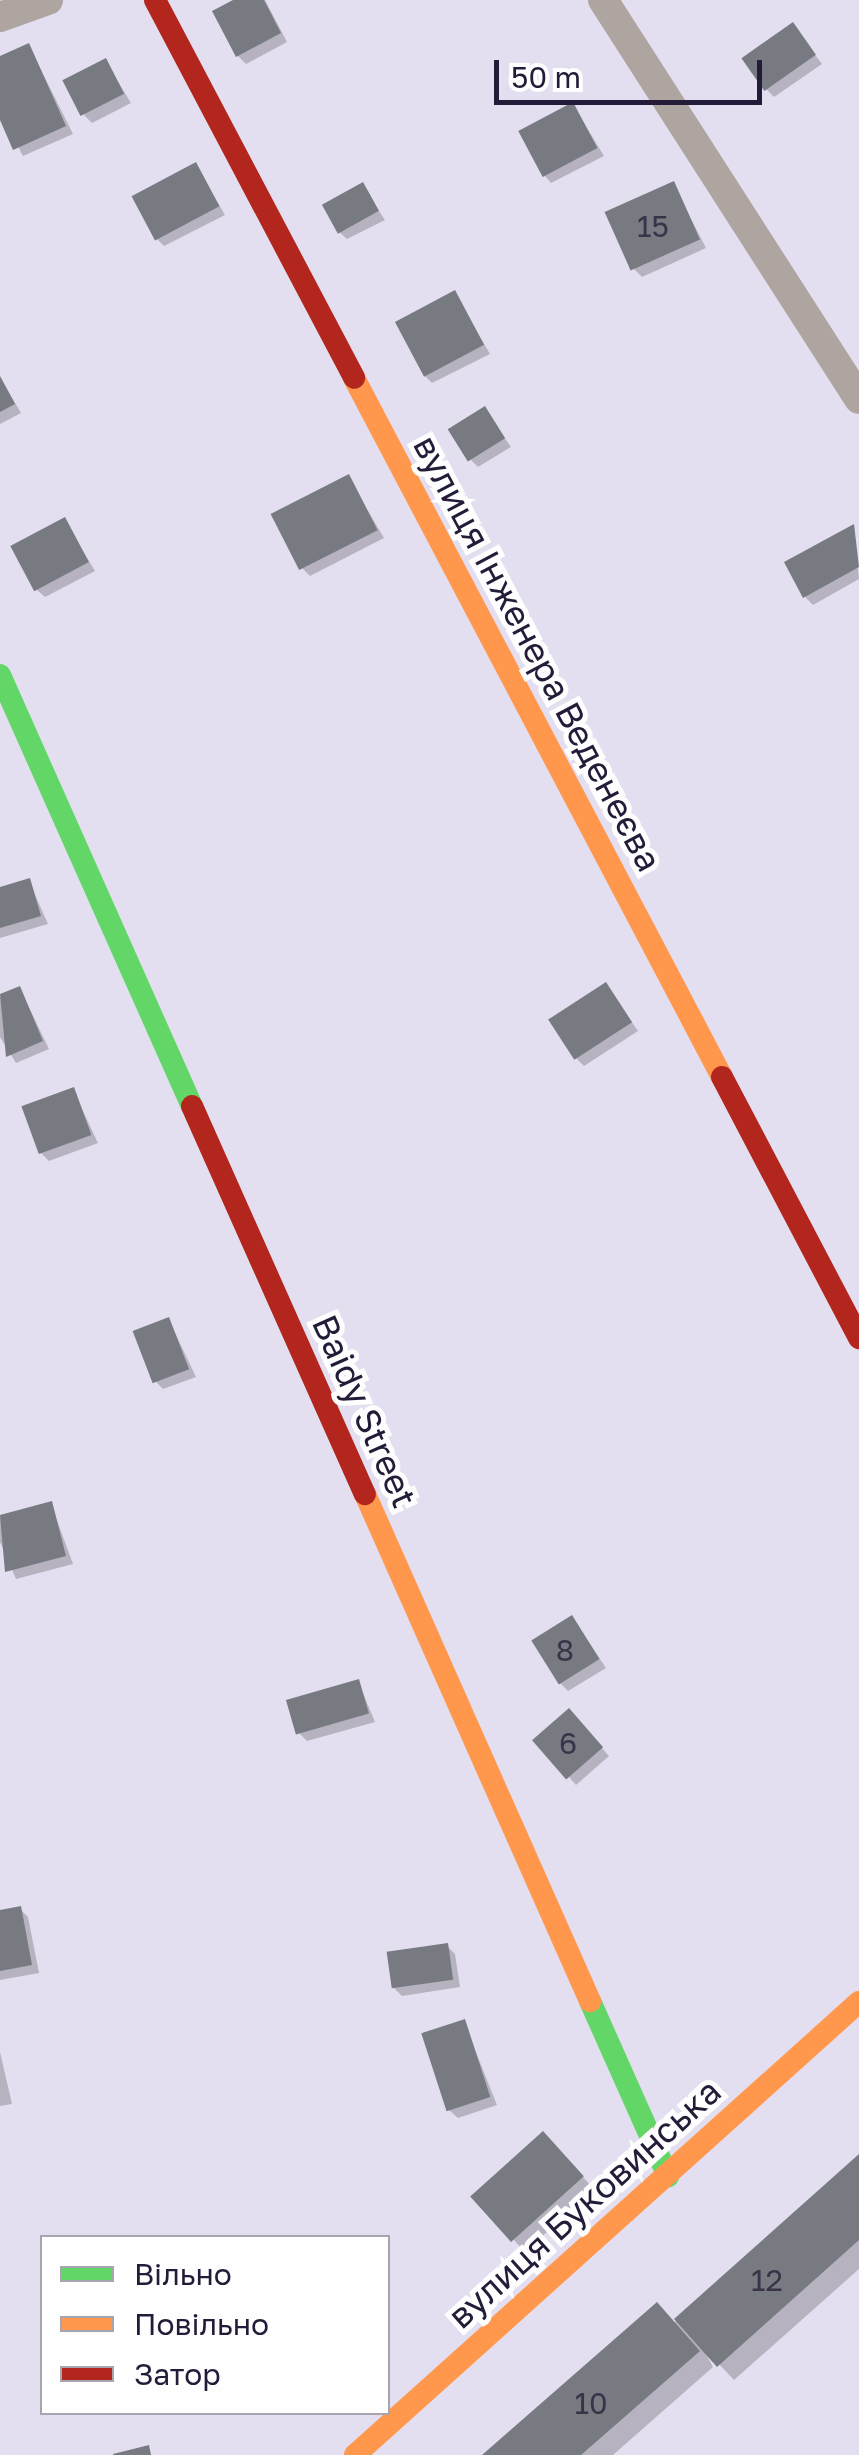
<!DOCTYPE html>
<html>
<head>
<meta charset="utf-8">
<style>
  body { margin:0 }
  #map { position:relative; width:859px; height:2455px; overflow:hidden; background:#e4dff0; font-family:"Golos Text",sans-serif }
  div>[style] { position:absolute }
  .shadow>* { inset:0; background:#0003 }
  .building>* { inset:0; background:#777b81; transform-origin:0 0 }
  .street>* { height:30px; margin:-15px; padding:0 15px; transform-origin:15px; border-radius:15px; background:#aea4a0 }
  .fast>* { height:22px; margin:-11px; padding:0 11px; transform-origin:11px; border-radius:11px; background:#63d668 }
  .slow>* { height:22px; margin:-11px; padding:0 11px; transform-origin:11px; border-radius:11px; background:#ff974d }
  .jam>* { height:22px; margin:-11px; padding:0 11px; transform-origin:11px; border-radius:11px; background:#b3261e }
  span { translate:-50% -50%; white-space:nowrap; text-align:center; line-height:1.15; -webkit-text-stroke:10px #fefefe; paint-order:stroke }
  .number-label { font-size:30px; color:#39334a }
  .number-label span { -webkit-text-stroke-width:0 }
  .street-label { font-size:35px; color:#241b38 }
  .legend { position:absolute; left:40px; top:2235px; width:350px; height:180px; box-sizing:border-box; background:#fefefe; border:2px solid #a7a3af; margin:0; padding:12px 18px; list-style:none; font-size:30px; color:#241b38 }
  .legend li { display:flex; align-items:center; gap:20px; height:50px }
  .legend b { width:50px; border:2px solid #a7a3af }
  .scale { position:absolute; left:494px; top:60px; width:268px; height:45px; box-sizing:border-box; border:5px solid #241b38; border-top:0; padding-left:12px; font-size:30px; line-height:35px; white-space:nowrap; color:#241b38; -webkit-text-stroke:8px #fefefe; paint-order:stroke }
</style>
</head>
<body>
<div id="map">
  <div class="shadow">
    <div style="clip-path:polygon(239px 0,265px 0,287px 42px,246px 64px,238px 56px)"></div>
    <div style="clip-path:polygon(793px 26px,822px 64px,774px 97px,766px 89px)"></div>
    <div style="clip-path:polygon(29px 46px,73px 134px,23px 156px,0 113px,0 59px)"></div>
    <div style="clip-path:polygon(106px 62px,131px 103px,92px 123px,84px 115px)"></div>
    <div style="clip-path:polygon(573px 105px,604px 156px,551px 183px,544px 175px)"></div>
    <div style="clip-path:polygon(196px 165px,225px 215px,164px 246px,156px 238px)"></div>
    <div style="clip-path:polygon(673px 184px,706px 248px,642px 277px,634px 269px)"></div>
    <div style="clip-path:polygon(362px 185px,385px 220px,347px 239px,339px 232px)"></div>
    <div style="clip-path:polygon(454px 293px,490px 354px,432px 383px,424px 375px)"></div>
    <div style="clip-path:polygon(0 377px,21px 413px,0 424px)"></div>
    <div style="clip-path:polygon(484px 409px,511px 447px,478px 467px,470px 459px)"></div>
    <div style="clip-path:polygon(348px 477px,384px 538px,310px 576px,302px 568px)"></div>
    <div style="clip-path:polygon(64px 520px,95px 571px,45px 597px,37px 590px)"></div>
    <div style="clip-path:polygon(854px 527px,859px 579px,813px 605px,805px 597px)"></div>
    <div style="clip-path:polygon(29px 881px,48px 924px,0 938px,0 889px)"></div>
    <div style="clip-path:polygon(606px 985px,638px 1031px,584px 1066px,576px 1058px)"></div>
    <div style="clip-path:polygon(20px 989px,49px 1049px,16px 1063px,0 1037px,0 997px)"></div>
    <div style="clip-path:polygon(73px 1090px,98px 1143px,49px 1161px,41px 1153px)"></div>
    <div style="clip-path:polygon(169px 1320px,196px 1377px,163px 1389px,155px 1381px)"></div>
    <div style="clip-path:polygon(51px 1504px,73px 1564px,16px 1579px,0 1542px,0 1517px)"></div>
    <div style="clip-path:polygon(572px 1618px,606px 1668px,568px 1691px,560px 1683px)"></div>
    <div style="clip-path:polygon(358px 1681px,375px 1722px,307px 1741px,299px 1733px)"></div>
    <div style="clip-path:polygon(576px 1719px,609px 1756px,576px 1785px,569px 1777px)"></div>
    <div style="clip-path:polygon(20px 1909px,28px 1917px,39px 1973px,0 1980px,0 1913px)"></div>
    <div style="clip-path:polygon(447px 1946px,455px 1954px,460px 1987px,402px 1996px,394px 1988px)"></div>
    <div style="clip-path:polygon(464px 2022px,497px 2105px,458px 2118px,449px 2110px)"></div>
    <div style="clip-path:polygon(0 2052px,12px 2104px,0 2106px)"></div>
    <div style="clip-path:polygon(554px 2146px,594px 2189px,525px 2252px,474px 2197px)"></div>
    <div style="clip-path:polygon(859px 2158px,859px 2269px,734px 2380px,701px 2345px,713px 2367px,613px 2455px,486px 2455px,674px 2323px)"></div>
  </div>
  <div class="building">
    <div style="clip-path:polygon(233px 0,264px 0,281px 33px,236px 57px,212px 11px)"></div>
    <div style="left:793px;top:22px;width:40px;height:63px;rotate:55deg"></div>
    <div style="clip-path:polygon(29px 43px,66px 126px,13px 150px,0 120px,0 56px)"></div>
    <div style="left:106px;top:58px;width:40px;height:49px;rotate:63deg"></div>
    <div style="left:573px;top:102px;width:52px;height:62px;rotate:62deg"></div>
    <div style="left:196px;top:162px;width:50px;height:73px;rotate:62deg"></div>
    <div style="left:674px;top:181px;width:64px;height:76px;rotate:66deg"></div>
    <div style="left:363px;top:182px;width:33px;height:47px;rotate:61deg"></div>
    <div style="left:455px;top:290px;width:62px;height:68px;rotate:62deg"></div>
    <div style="clip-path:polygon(0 376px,15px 404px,0 412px)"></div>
    <div style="left:485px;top:406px;width:38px;height:44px;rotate:58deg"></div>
    <div style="left:349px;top:474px;width:63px;height:88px;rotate:63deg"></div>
    <div style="left:65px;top:517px;width:51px;height:62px;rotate:62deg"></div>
    <div style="clip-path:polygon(854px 524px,859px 567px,803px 598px,784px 562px)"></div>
    <div style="clip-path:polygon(30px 878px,41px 916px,0 928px,0 887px)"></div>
    <div style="left:606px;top:982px;width:48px;height:69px;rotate:57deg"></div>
    <div style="clip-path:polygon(20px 986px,43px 1041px,6px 1057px,0 994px)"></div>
    <div style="left:74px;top:1087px;width:51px;height:56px;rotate:70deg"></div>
    <div style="left:169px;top:1317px;width:56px;height:39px;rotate:69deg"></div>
    <div style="clip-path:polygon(52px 1501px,66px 1556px,5px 1572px,0 1515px)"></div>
    <div style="left:572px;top:1615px;width:52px;height:48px;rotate:58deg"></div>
    <div style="left:359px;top:1679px;width:36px;height:76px;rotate:74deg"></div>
    <div style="left:569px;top:1708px;width:52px;height:49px;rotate:49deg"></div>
    <div style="clip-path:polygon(21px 1906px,32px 1965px,0 1971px,0 1910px)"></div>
    <div style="left:448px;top:1943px;width:37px;height:62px;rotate:82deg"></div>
    <div style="left:465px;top:2019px;width:82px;height:46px;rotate:72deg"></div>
    <div style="left:543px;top:2131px;width:61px;height:98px;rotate:48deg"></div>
    <div style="clip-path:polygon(859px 2154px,859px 2240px,717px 2367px,674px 2319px)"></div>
    <div style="clip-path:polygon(657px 2302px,700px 2351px,581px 2455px,482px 2455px)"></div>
    <div style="clip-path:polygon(149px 2445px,151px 2455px,113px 2455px,113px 2454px)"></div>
  </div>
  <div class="street">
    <div style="left:603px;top:0;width:474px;rotate:57.3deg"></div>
    <div style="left:0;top:17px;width:51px;rotate:-19.5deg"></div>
  </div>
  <div class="fast">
    <div style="left:0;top:675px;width:472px;rotate:66deg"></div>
    <div style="left:590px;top:2001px;width:192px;rotate:66deg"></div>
  </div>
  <div class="slow">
    <div style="left:354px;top:378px;width:790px;rotate:62.23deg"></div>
    <div style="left:365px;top:1494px;width:555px;rotate:66.07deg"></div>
    <div style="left:355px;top:2455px;width:678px;rotate:-41.95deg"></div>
  </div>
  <div class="jam">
    <div style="left:155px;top:0;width:427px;rotate:62.2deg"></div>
    <div style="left:722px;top:1077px;width:295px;rotate:62.3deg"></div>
    <div style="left:192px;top:1106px;width:425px;rotate:66deg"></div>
  </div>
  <div class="number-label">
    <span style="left:653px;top:226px">15</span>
    <span style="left:565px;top:1650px">8</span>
    <span style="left:568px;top:1743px">6</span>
    <span style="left:767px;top:2280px">12</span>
    <span style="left:591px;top:2403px">10</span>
  </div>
  <div class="street-label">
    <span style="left:538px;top:653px;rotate:62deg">вулиця Інженера Веденеєва</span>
    <span style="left:365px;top:1411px;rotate:66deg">Baidy Street</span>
    <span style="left:584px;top:2203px;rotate:-42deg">вулиця Буковинська</span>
  </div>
  <ul class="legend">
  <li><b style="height:12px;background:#63d668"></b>Вільно</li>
  <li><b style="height:12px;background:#ff974d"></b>Повільно</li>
  <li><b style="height:12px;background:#b3261e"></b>Затор</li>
  </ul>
  <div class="scale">50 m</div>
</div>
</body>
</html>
